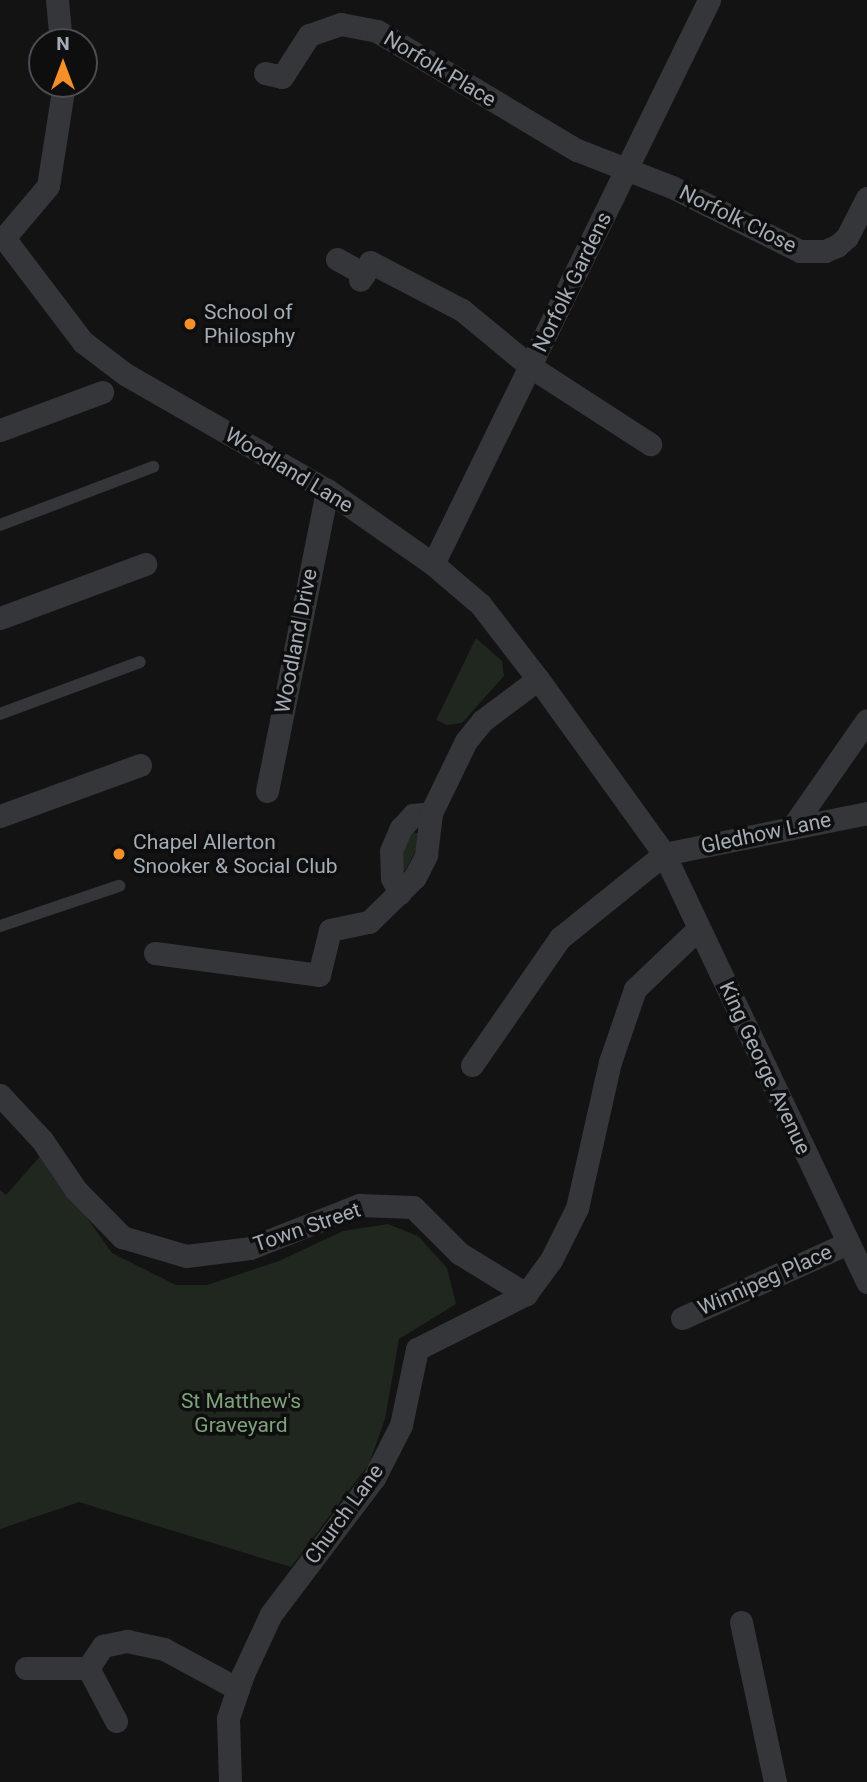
<!DOCTYPE html>
<html>
<head>
<meta charset="utf-8">
<style>
  body { margin:0 }
  #map { position:relative; width:867px; height:1782px; overflow:hidden; background:#131314; font-family:Roboto,sans-serif }
  div>[style] { position:absolute }
  .green>* { inset:0; background:#1f271f }
  .service>* { height:12px; margin:-6px; padding:0 6px; transform-origin:6px; border-radius:6px; background:#34363a }
  .minor>* { height:23px; margin:-11.5px; padding:0 11.5px; transform-origin:11.5px; border-radius:11.5px; background:#34363a }
  .dots>* { width:19px; height:19px; translate:-50% -50%; box-sizing:border-box; border:4px solid #0e0e0f; border-radius:50% }
  span { translate:-50% -50%; white-space:nowrap; text-align:center; line-height:1.15; -webkit-text-stroke:7px #0e0e0f; paint-order:stroke }
  .street-label { font-size:21px; color:#a4acb5 }
  .poi-label { font-size:21px; color:#a4acb5 }
  .left { translate:0 -50%; text-align:left }
  .park-label { font-size:21px; color:#7ea17a }
  .north { position:absolute; left:28px; top:28px; width:70px; height:70px; box-sizing:border-box; background:#0e0e0f; border:2px solid #4a4d51; border-radius:50%; rotate:0deg; font-size:19px; font-weight:700; line-height:28px; text-align:center; color:#a4acb5 }
  .north::after { content:''; display:block; margin:auto; width:24px; height:32px; background:#f58f2a; clip-path:polygon(50% 0,100% 100%,50% 72%,0 100%) }
</style>
</head>
<body>
<div id="map">
  <div class="green">
    <div style="clip-path:polygon(476px 638px,502px 661px,504px 676px,462px 723px,447px 725px,436px 720px)"></div>
    <div style="clip-path:polygon(411px 832px,418px 833px,418px 845px,406px 870px,400px 872px,396px 864px)"></div>
    <div style="clip-path:polygon(42px 1154px,112px 1253px,176px 1285px,207px 1285px,279px 1261px,343px 1231px,388px 1224px,418px 1236px,447px 1268px,456px 1304px,399px 1339px,385px 1419px,369px 1464px,291px 1567px,79px 1502px,0 1529px,0 1190px,6px 1195px)"></div>
  </div>
  <div class="service">
    <div style="left:0;top:525px;width:164px;rotate:-20.8deg"></div>
    <div style="left:0;top:714px;width:149px;rotate:-20.4deg"></div>
    <div style="left:0;top:926px;width:126px;rotate:-18.6deg"></div>
  </div>
  <div class="minor">
    <div style="left:57px;top:0;width:42px;rotate:84.6deg"></div>
    <div style="left:265px;top:73px;width:17px;rotate:13deg"></div>
    <div style="left:282px;top:77px;width:50px;rotate:-57.3deg"></div>
    <div style="left:309px;top:35px;width:34px;rotate:-19deg"></div>
    <div style="left:341px;top:24px;width:37px;rotate:11deg"></div>
    <div style="left:377px;top:31px;width:233px;rotate:30.8deg"></div>
    <div style="left:577px;top:150px;width:102px;rotate:21.3deg"></div>
    <div style="left:672px;top:187px;width:143px;rotate:26.6deg"></div>
    <div style="left:800px;top:251px;width:25px"></div>
    <div style="left:825px;top:251px;width:13px;rotate:-23deg"></div>
    <div style="left:837px;top:246px;width:13px;rotate:-42deg"></div>
    <div style="left:847px;top:237px;width:44px;rotate:-62.9deg"></div>
    <div style="left:64px;top:84px;width:103px;rotate:98.9deg"></div>
    <div style="left:48px;top:186px;width:68px;rotate:130.2deg"></div>
    <div style="left:4px;top:238px;width:131px;rotate:52.8deg"></div>
    <div style="left:83px;top:342px;width:53px;rotate:37.3deg"></div>
    <div style="left:125px;top:374px;width:233px;rotate:29.9deg"></div>
    <div style="left:327px;top:490px;width:129px;rotate:34.9deg"></div>
    <div style="left:433px;top:564px;width:62px;rotate:40.4deg"></div>
    <div style="left:480px;top:604px;width:95px;rotate:52.3deg"></div>
    <div style="left:538px;top:679px;width:216px;rotate:54.2deg"></div>
    <div style="left:664px;top:854px;width:474px;rotate:64.6deg"></div>
    <div style="left:337px;top:259px;width:31px;rotate:29deg"></div>
    <div style="left:364px;top:274px;width:7px;rotate:124deg"></div>
    <div style="left:364px;top:274px;width:13px;rotate:-63deg"></div>
    <div style="left:370px;top:262px;width:104px;rotate:27.6deg"></div>
    <div style="left:462px;top:310px;width:89px;rotate:39.6deg"></div>
    <div style="left:531px;top:367px;width:142px;rotate:32.9deg"></div>
    <div style="left:0;top:430px;width:109px;rotate:-20.4deg"></div>
    <div style="left:433px;top:564px;width:628px;rotate:-63.92deg"></div>
    <div style="left:0;top:618px;width:155px;rotate:-20.4deg"></div>
    <div style="left:267px;top:791px;width:307px;rotate:-78.7deg"></div>
    <div style="left:0;top:816px;width:149px;rotate:-20deg"></div>
    <div style="left:793px;top:826px;width:129px;rotate:-55.1deg"></div>
    <div style="left:400px;top:893px;width:17px;rotate:-118deg"></div>
    <div style="left:392px;top:878px;width:27px;rotate:-92deg"></div>
    <div style="left:391px;top:851px;width:25px;rotate:-67deg"></div>
    <div style="left:401px;top:828px;width:18px;rotate:-47deg"></div>
    <div style="left:413px;top:815px;width:18px;rotate:-6deg"></div>
    <div style="left:155px;top:953px;width:165px;rotate:7.6deg"></div>
    <div style="left:319px;top:975px;width:46px;rotate:-76.3deg"></div>
    <div style="left:330px;top:930px;width:40px;rotate:-12deg"></div>
    <div style="left:369px;top:922px;width:64px;rotate:-44.4deg"></div>
    <div style="left:415px;top:877px;width:25px;rotate:-63deg"></div>
    <div style="left:426px;top:855px;width:42px;rotate:-83.2deg"></div>
    <div style="left:431px;top:813px;width:80px;rotate:-64.1deg"></div>
    <div style="left:466px;top:741px;width:26px;rotate:-51deg"></div>
    <div style="left:482px;top:721px;width:70px;rotate:-36.9deg"></div>
    <div style="left:472px;top:1065px;width:155px;rotate:-55.3deg"></div>
    <div style="left:560px;top:938px;width:134px;rotate:-38.9deg"></div>
    <div style="left:664px;top:854px;width:207px;rotate:-11.4deg"></div>
    <div style="left:0;top:1095px;width:62px;rotate:47deg"></div>
    <div style="left:42px;top:1140px;width:60px;rotate:55.8deg"></div>
    <div style="left:76px;top:1190px;width:66px;rotate:45.6deg"></div>
    <div style="left:122px;top:1237px;width:67px;rotate:16.5deg"></div>
    <div style="left:186px;top:1256px;width:64px;rotate:-7.1deg"></div>
    <div style="left:250px;top:1248px;width:117px;rotate:-21.5deg"></div>
    <div style="left:359px;top:1205px;width:54px;rotate:2.1deg"></div>
    <div style="left:413px;top:1207px;width:65px;rotate:45deg"></div>
    <div style="left:459px;top:1253px;width:79px;rotate:31.5deg"></div>
    <div style="left:682px;top:1318px;width:182px;rotate:-24.3deg"></div>
    <div style="left:741px;top:1622px;width:164px;rotate:78deg"></div>
    <div style="left:26px;top:1668px;width:62px"></div>
    <div style="left:116px;top:1721px;width:60px;rotate:-117.8deg"></div>
    <div style="left:88px;top:1668px;width:27px;rotate:-56deg"></div>
    <div style="left:103px;top:1646px;width:25px;rotate:-12deg"></div>
    <div style="left:127px;top:1641px;width:38px;rotate:12deg"></div>
    <div style="left:164px;top:1649px;width:84px;rotate:28.4deg"></div>
    <div style="left:230px;top:1782px;width:64px;rotate:-91.8deg"></div>
    <div style="left:228px;top:1718px;width:46px;rotate:-71.2deg"></div>
    <div style="left:243px;top:1674px;width:66px;rotate:-65deg"></div>
    <div style="left:271px;top:1614px;width:171px;rotate:-52.9deg"></div>
    <div style="left:374px;top:1478px;width:59px;rotate:-63deg"></div>
    <div style="left:401px;top:1425px;width:78px;rotate:-78.1deg"></div>
    <div style="left:417px;top:1349px;width:122px;rotate:-26.8deg"></div>
    <div style="left:526px;top:1294px;width:42px;rotate:-53.7deg"></div>
    <div style="left:551px;top:1260px;width:58px;rotate:-63.4deg"></div>
    <div style="left:577px;top:1208px;width:150px;rotate:-77.3deg"></div>
    <div style="left:610px;top:1062px;width:77px;rotate:-71.1deg"></div>
    <div style="left:635px;top:989px;width:87px;rotate:-43.6deg"></div>
  </div>
  <div class="dots">
    <div style="left:190px;top:324px;background:#f58f2a"></div>
    <div style="left:119px;top:854px;background:#f58f2a"></div>
  </div>
  <div class="street-label">
    <span style="left:440px;top:69px;rotate:31deg">Norfolk Place</span>
    <span style="left:738px;top:219px;rotate:26deg">Norfolk Close</span>
    <span style="left:572px;top:282px;rotate:-64deg">Norfolk Gardens</span>
    <span style="left:289px;top:470px;rotate:31deg">Woodland Lane</span>
    <span style="left:296px;top:641px;rotate:-79deg">Woodland Drive</span>
    <span style="left:766px;top:833px;rotate:-12deg">Gledhow Lane</span>
    <span style="left:765px;top:1068px;rotate:65deg">King George Avenue</span>
    <span style="left:307px;top:1227px;rotate:-19deg">Town Street</span>
    <span style="left:765px;top:1280px;rotate:-24deg">Winnipeg Place</span>
    <span style="left:344px;top:1514px;rotate:-54deg">Church Lane</span>
  </div>
  <div class="poi-label">
    <span class="left" style="left:204px;top:324px">School of<br>Philosphy</span>
    <span class="left" style="left:133px;top:854px">Chapel Allerton<br>Snooker &amp; Social Club</span>
  </div>
  <div class="park-label">
    <span style="left:241px;top:1413px">St Matthew's<br>Graveyard</span>
  </div>
  <div class="north">N</div>
</div>
</body>
</html>
